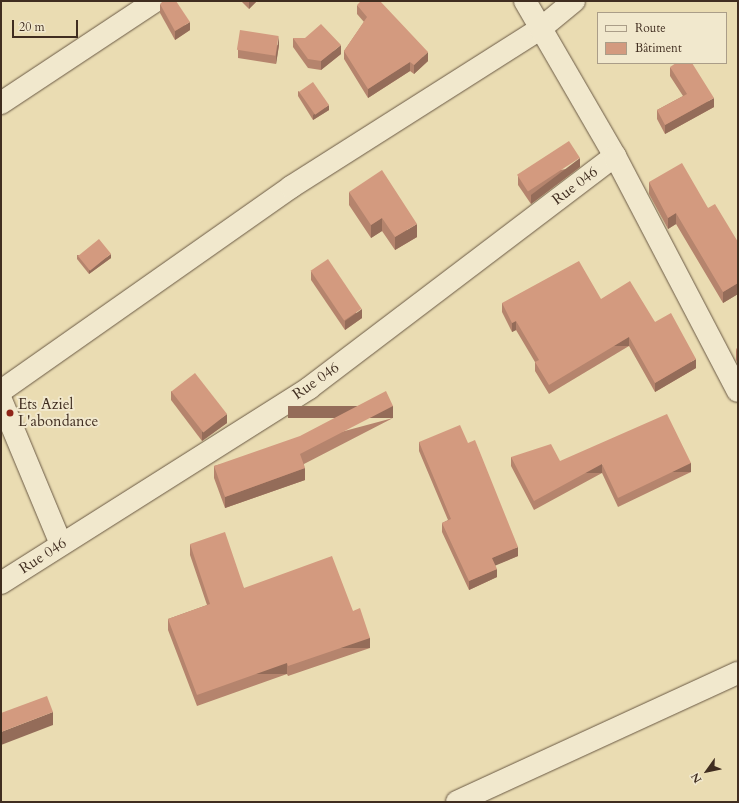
<!DOCTYPE html>
<html>
<head>
<meta charset="utf-8">
<style>
  body { margin:0 }
  #map { position:relative; width:739px; height:803px; overflow:hidden; background:#eadcb2; font-family:Cardo,serif }
  div>[style] { position:absolute }
  .roads { filter:drop-shadow(0 0 1px #6a5944) drop-shadow(0 0 1px #6a5944) }
  .street>* { height:22px; margin:-11px; padding:0 11px; transform-origin:11px; border-radius:11px; background:#f1e8cd }
  .secondary>* { height:22px; margin:-11px; padding:0 11px; transform-origin:11px; border-radius:11px; background:#f1e8cd }
  .wall>* { inset:0; background:#b5846d }
  .shaded-wall>* { inset:0; background:#946c59; transform-origin:0 0 }
  .building>* { inset:0; background:#d39a7f; transform-origin:0 0 }
  .dots>* { width:11px; height:11px; translate:-50% -50%; box-sizing:border-box; border:2px solid #f1e8cd; border-radius:50% }
  span { translate:-50% -50%; white-space:nowrap; text-align:center; line-height:1.15; -webkit-text-stroke:4px #f1e8cd; paint-order:stroke }
  .street-label { font-size:15px; color:#402d20 }
  .poi-label { font-size:15px; color:#402d20 }
  .left { translate:0 -50%; text-align:left }
  .frame { position:absolute; inset:0; border:2px solid #402d20; pointer-events:none }
  .legend { position:absolute; left:597px; top:12px; width:130px; height:52px; box-sizing:border-box; background:#f1e8cd; border:1px solid #aa9d88; margin:0; padding:5px 7px; list-style:none; font-size:12px; color:#402d20 }
  .legend li { display:flex; align-items:center; gap:8px; height:20px }
  .legend b { width:20px; border:1px solid #aa9d88 }
  .north { position:absolute; left:687px; top:751px; width:40px; height:40px; -webkit-text-stroke:3px #f1e8cd; paint-order:stroke; rotate:237deg; font-size:11px; font-weight:700; line-height:16px; text-align:center; color:#402d20 }
  .north::after { content:''; display:block; margin:auto; width:14px; height:18px; background:#402d20; clip-path:polygon(50% 0,100% 100%,50% 72%,0 100%) }
  .scale { position:absolute; left:12px; top:20px; width:66px; height:18px; box-sizing:border-box; border:2px solid #402d20; border-top:0; padding-left:5px; font-size:12px; line-height:14px; white-space:nowrap; color:#402d20; -webkit-text-stroke:3px #f1e8cd; paint-order:stroke }
</style>
</head>
<body>
<div id="map">
  <div class="roads">
    <div class="street">
      <div style="left:1px;top:103px;width:185px;rotate:-33.5deg"></div>
      <div style="left:1px;top:391px;width:355px;rotate:-35.1deg"></div>
      <div style="left:291px;top:187px;width:295px;rotate:-32.4deg"></div>
      <div style="left:540px;top:29px;width:44px;rotate:-39.5deg"></div>
      <div style="left:1px;top:400px;width:156px;rotate:67.4deg"></div>
      <div style="left:1px;top:583px;width:365px;rotate:-32.3deg"></div>
      <div style="left:309px;top:388px;width:384px;rotate:-37.2deg"></div>
      <div style="left:457px;top:802px;width:309px;rotate:-24.7deg"></div>
    </div>
    <div class="secondary">
      <div style="left:525px;top:1px;width:179px;rotate:59.9deg"></div>
      <div style="left:615px;top:156px;width:265px;rotate:62.4deg"></div>
    </div>
  </div>
  <div class="wall">
    <div style="clip-path:polygon(241px 1px,257px 1px,249px 9px)"></div>
    <div style="clip-path:polygon(160px 4px,190px 30px,175px 40px,160px 13px)"></div>
    <div style="clip-path:polygon(357px 5px,428px 61px,414px 74px,410px 71px,368px 98px,344px 59px,344px 51px,364px 22px,357px 14px)"></div>
    <div style="clip-path:polygon(293px 38px,341px 54px,321px 70px,308px 68px,293px 47px)"></div>
    <div style="clip-path:polygon(279px 45px,276px 64px,238px 58px,238px 50px)"></div>
    <div style="clip-path:polygon(670px 67px,714px 107px,665px 134px,657px 119px,657px 110px,683px 96px,670px 76px)"></div>
    <div style="clip-path:polygon(298px 91px,329px 110px,313px 120px,298px 96px)"></div>
    <div style="clip-path:polygon(580px 167px,531px 204px,518px 185px,518px 176px)"></div>
    <div style="clip-path:polygon(649px 182px,708px 208px,738px 242px,738px 294px,723px 303px,676px 224px,668px 229px,649px 194px)"></div>
    <div style="clip-path:polygon(349px 192px,417px 237px,395px 250px,382px 231px,371px 238px,349px 205px)"></div>
    <div style="clip-path:polygon(77px 255px,111px 258px,89px 274px,77px 259px)"></div>
    <div style="clip-path:polygon(311px 271px,362px 318px,345px 330px,311px 280px)"></div>
    <div style="clip-path:polygon(601px 299px,655px 322px,696px 368px,655px 392px,629px 346px,549px 394px,535px 371px,535px 362px,516px 330px,512px 332px,502px 312px,502px 303px)"></div>
    <div style="clip-path:polygon(738px 348px,738px 364px,736px 360px,736px 349px)"></div>
    <div style="clip-path:polygon(171px 391px,227px 423px,202px 441px,171px 400px)"></div>
    <div style="clip-path:polygon(393px 418px,304px 464px,305px 480px,225px 508px,214px 478px,214px 466px)"></div>
    <div style="clip-path:polygon(419px 442px,468px 443px,518px 556px,495px 565px,497px 577px,469px 590px,442px 532px,442px 523px,448px 520px,419px 451px)"></div>
    <div style="clip-path:polygon(511px 457px,560px 461px,691px 472px,618px 507px,602px 473px,534px 510px,511px 466px)"></div>
    <div style="clip-path:polygon(190px 544px,244px 588px,353px 611px,370px 648px,288px 676px,287px 674px,197px 706px,168px 630px,168px 619px,207px 605px,190px 555px)"></div>
  </div>
  <div class="shaded-wall">
    <div style="clip-path:polygon(249px 1px,257px 1px,249px 9px)"></div>
    <div style="clip-path:polygon(190px 22px,190px 30px,175px 40px,175px 31px)"></div>
    <div style="clip-path:polygon(279px 36px,279px 45px,276px 64px,276px 55px)"></div>
    <div style="clip-path:polygon(341px 45px,341px 54px,321px 70px,321px 61px)"></div>
    <div style="clip-path:polygon(428px 52px,428px 61px,414px 74px,414px 65px)"></div>
    <div style="clip-path:polygon(410px 62px,410px 71px,368px 98px,368px 89px)"></div>
    <div style="clip-path:polygon(714px 98px,714px 107px,665px 134px,665px 125px)"></div>
    <div style="clip-path:polygon(329px 105px,329px 110px,313px 120px,313px 115px)"></div>
    <div style="clip-path:polygon(580px 158px,580px 167px,531px 204px,531px 195px)"></div>
    <div style="clip-path:polygon(676px 213px,676px 224px,668px 229px,668px 218px)"></div>
    <div style="clip-path:polygon(382px 218px,382px 231px,371px 238px,371px 225px)"></div>
    <div style="clip-path:polygon(417px 224px,417px 237px,395px 250px,395px 237px)"></div>
    <div style="clip-path:polygon(111px 254px,111px 258px,89px 274px,89px 270px)"></div>
    <div style="clip-path:polygon(738px 283px,738px 294px,723px 303px,723px 292px)"></div>
    <div style="clip-path:polygon(362px 309px,362px 318px,345px 330px,345px 321px)"></div>
    <div style="clip-path:polygon(516px 321px,516px 330px,512px 332px,512px 323px)"></div>
    <div style="left:629px;top:337px;width:9px;height:93px;rotate:90deg"></div>
    <div style="clip-path:polygon(696px 359px,696px 368px,655px 392px,655px 383px)"></div>
    <div style="left:393px;top:406px;width:12px;height:105px;rotate:90deg"></div>
    <div style="clip-path:polygon(227px 414px,227px 423px,202px 441px,202px 432px)"></div>
    <div style="left:691px;top:463px;width:9px;height:81px;rotate:90deg"></div>
    <div style="left:602px;top:464px;width:9px;height:77px;rotate:90deg"></div>
    <div style="clip-path:polygon(305px 468px,305px 480px,225px 508px,225px 497px)"></div>
    <div style="clip-path:polygon(518px 547px,518px 556px,492px 567px,492px 558px)"></div>
    <div style="clip-path:polygon(497px 569px,497px 577px,469px 590px,469px 581px)"></div>
    <div style="left:370px;top:638px;width:10px;height:87px;rotate:90deg"></div>
    <div style="left:287px;top:663px;width:11px;height:96px;rotate:90deg"></div>
    <div style="clip-path:polygon(53px 712px,53px 725px,1px 745px,1px 732px)"></div>
  </div>
  <div class="building">
    <div style="clip-path:polygon(163px 1px,176px 1px,190px 22px,175px 31px,160px 4px)"></div>
    <div style="clip-path:polygon(361px 1px,380px 1px,428px 52px,414px 65px,410px 62px,368px 89px,344px 51px,367px 17px,357px 5px)"></div>
    <div style="clip-path:polygon(321px 24px,341px 45px,321px 61px,308px 59px,293px 38px,305px 38px)"></div>
    <div style="left:240px;top:30px;width:39px;height:20px;rotate:9deg"></div>
    <div style="clip-path:polygon(676px 63px,692px 63px,714px 98px,665px 125px,657px 110px,687px 94px,670px 67px)"></div>
    <div style="left:313px;top:82px;width:28px;height:17px;rotate:55deg"></div>
    <div style="left:569px;top:141px;width:20px;height:62px;rotate:57deg"></div>
    <div style="clip-path:polygon(682px 163px,708px 208px,715px 204px,738px 242px,738px 283px,723px 292px,676px 213px,668px 218px,649px 182px)"></div>
    <div style="clip-path:polygon(382px 170px,417px 224px,395px 237px,382px 218px,371px 225px,349px 192px)"></div>
    <div style="left:99px;top:239px;width:19px;height:27px;rotate:51deg"></div>
    <div style="left:328px;top:259px;width:60px;height:21px;rotate:56deg"></div>
    <div style="clip-path:polygon(579px 261px,601px 299px,630px 281px,655px 322px,671px 313px,696px 359px,655px 383px,629px 337px,549px 385px,535px 362px,539px 360px,516px 321px,512px 323px,502px 303px)"></div>
    <div style="clip-path:polygon(738px 348px,738px 353px,736px 349px)"></div>
    <div style="left:195px;top:373px;width:52px;height:30px;rotate:52deg"></div>
    <div style="clip-path:polygon(386px 391px,393px 406px,300px 454px,305px 468px,225px 497px,214px 466px,300px 436px)"></div>
    <div style="clip-path:polygon(667px 414px,691px 463px,618px 498px,602px 464px,534px 501px,511px 457px,551px 444px,560px 461px)"></div>
    <div style="clip-path:polygon(460px 425px,468px 443px,475px 440px,518px 547px,492px 558px,497px 569px,469px 581px,442px 523px,451px 519px,419px 442px)"></div>
    <div style="clip-path:polygon(225px 532px,244px 588px,332px 556px,353px 611px,360px 608px,370px 638px,288px 666px,287px 663px,197px 695px,168px 619px,210px 604px,190px 544px)"></div>
    <div style="clip-path:polygon(47px 696px,53px 712px,1px 732px,1px 713px)"></div>
  </div>
  <div class="dots">
    <div style="left:10px;top:413px;background:#8f2418"></div>
  </div>
  <div class="street-label">
    <span style="left:575px;top:186px;rotate:-37deg">Rue 046</span>
    <span style="left:316px;top:381px;rotate:-35deg">Rue 046</span>
    <span style="left:43px;top:556px;rotate:-33deg">Rue 046</span>
  </div>
  <div class="poi-label">
    <span class="left" style="left:18px;top:413px">Ets Aziel<br>L'abondance</span>
  </div>
  <div class="frame"></div>
  <ul class="legend">
  <li><b style="height:5px;background:#f1e8cd"></b>Route</li>
  <li><b style="height:11px;background:#d39a7f"></b>Bâtiment</li>
  </ul>
  <div class="north">N</div>
  <div class="scale">20 m</div>
</div>
</body>
</html>
